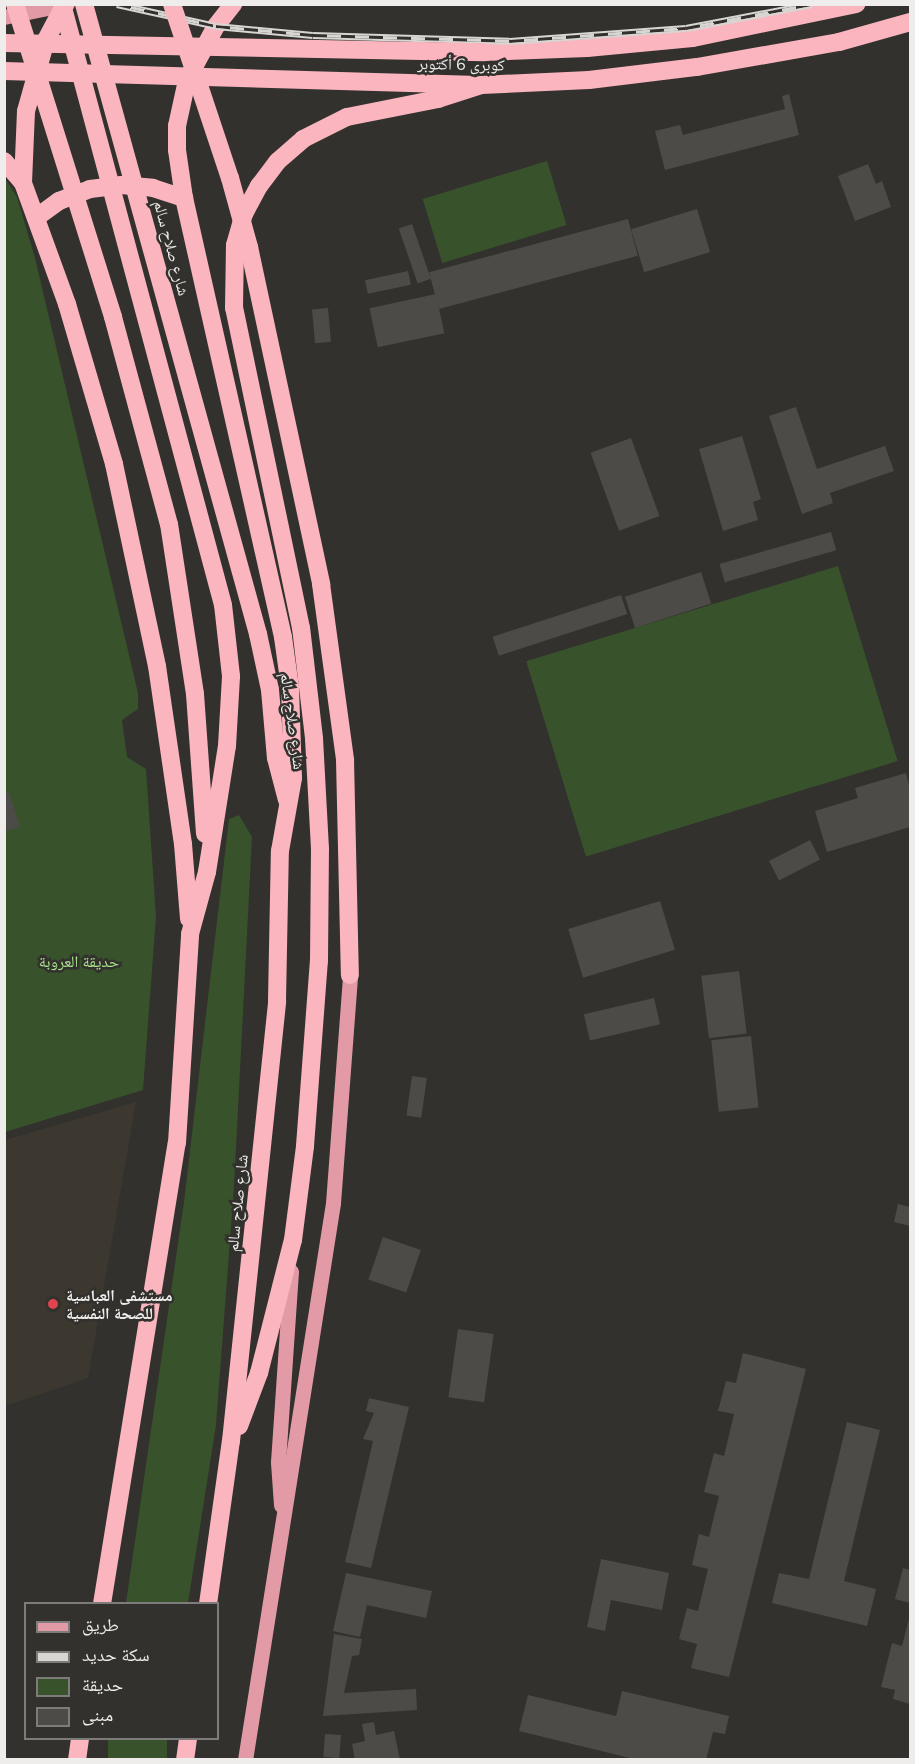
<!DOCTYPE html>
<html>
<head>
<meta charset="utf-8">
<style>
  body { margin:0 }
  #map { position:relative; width:915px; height:1764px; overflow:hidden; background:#32312e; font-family:Mulish,"Noto Naskh Arabic",sans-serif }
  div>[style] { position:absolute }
  .built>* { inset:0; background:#3c382f }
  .green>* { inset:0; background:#38522b; transform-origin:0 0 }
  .building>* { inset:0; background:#4c4b47; transform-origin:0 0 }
  .major>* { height:15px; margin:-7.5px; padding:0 7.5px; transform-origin:7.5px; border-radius:7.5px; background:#e29ba6 }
  .highway>* { height:18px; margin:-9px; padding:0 9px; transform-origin:9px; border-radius:9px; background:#fab5bf }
  .rail>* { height:7px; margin-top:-3.5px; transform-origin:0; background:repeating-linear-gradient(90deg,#32312e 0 14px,#d7d6d3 0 28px); box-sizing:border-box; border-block:2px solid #d7d6d3 }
  .highway-bridge>* { height:18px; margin:-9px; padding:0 9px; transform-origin:9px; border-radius:9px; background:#fab5bf }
  .dots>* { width:16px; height:16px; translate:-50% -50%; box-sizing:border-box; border:3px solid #32312e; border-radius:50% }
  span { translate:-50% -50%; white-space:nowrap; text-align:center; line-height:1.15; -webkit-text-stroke:5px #32312e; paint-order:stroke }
  .street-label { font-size:16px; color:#eeedeb }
  .park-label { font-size:16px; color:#a6e28a }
  .poi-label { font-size:16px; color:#eeedeb; font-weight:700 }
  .left { translate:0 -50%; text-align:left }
  .frame { position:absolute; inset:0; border:6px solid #eeedeb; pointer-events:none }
  .legend { position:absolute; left:24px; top:1602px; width:195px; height:138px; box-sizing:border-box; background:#32312e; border:2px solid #7d7c7a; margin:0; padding:8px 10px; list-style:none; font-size:18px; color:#eeedeb }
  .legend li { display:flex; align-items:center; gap:12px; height:30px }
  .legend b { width:30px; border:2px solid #7d7c7a }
</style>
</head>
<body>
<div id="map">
  <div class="built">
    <div style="clip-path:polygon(136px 1102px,88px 1378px,5px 1406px,5px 1140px)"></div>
  </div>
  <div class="green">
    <div style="left:547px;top:161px;width:67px;height:130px;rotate:73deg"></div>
    <div style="clip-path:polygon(4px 177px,17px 197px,35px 258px,138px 693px,138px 709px,122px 720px,127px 757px,146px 769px,156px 917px,143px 1090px,5px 1132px)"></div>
    <div style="left:838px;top:566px;width:204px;height:326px;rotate:73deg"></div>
    <div style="clip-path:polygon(239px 815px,252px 837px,234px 1187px,216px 1425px,188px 1603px,126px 1603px,184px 1202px,229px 819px)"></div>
    <div style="left:108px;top:1739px;width:59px;height:20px"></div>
  </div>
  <div class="building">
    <div style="clip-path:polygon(789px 94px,799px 135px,665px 170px,655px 131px,680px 125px,683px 135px,785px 109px,782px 96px)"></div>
    <div style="clip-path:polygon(868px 164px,876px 184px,882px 181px,891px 207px,855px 221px,838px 176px)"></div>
    <div style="left:697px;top:209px;width:45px;height:69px;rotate:73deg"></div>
    <div style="left:628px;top:219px;width:38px;height:206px;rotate:75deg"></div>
    <div style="left:412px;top:224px;width:58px;height:14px;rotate:71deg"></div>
    <div style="left:408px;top:271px;width:14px;height:44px;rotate:78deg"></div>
    <div style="left:436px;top:294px;width:40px;height:68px;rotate:78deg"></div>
    <div style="left:328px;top:308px;width:34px;height:16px;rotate:85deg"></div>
    <div style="clip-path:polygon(796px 407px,817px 469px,885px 446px,894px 471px,830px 493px,833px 503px,802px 514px,769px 416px)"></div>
    <div style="clip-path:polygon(742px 436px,761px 499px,753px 502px,758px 520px,723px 531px,699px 449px)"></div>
    <div style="left:631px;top:438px;width:83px;height:43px;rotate:70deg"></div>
    <div style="left:831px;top:532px;width:19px;height:116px;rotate:74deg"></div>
    <div style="left:701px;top:572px;width:33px;height:80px;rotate:72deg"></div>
    <div style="left:621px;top:595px;width:20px;height:135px;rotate:72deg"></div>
    <div style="clip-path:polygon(906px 773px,910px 789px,910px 827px,827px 852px,815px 811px,858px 798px,855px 788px)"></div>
    <div style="clip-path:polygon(9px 792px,20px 827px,6px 831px,4px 793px)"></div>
    <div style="left:810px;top:840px;width:22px;height:46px;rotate:63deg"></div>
    <div style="left:660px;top:901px;width:51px;height:96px;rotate:73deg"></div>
    <div style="left:739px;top:971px;width:63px;height:38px;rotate:83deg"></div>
    <div style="left:654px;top:998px;width:27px;height:72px;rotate:77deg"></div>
    <div style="left:751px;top:1036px;width:72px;height:40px;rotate:84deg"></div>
    <div style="left:412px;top:1076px;width:15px;height:40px;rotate:8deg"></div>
    <div style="clip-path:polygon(898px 1204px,910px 1207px,910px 1226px,894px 1222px)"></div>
    <div style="left:383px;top:1237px;width:40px;height:45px;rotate:19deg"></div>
    <div style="left:458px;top:1329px;width:36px;height:69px;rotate:8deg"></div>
    <div style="clip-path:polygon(743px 1353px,806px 1369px,729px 1677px,691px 1668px,697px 1644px,679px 1639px,687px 1608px,698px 1611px,708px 1569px,692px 1565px,699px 1534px,709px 1537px,719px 1496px,704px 1492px,714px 1453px,724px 1456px,734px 1414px,718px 1411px,726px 1381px,736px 1383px)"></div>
    <div style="clip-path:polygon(369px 1398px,409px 1407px,371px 1568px,345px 1562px,373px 1441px,363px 1439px,374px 1413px,366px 1411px)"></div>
    <div style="clip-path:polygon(847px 1422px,880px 1430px,844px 1581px,876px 1589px,867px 1626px,772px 1603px,779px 1573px,809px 1579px)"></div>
    <div style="clip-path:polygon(601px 1559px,669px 1573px,662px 1610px,611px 1600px,605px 1631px,587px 1627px)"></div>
    <div style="clip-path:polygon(903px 1568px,910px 1570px,910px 1603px,895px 1599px)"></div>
    <div style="clip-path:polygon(346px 1573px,432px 1591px,426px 1618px,367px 1605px,360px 1637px,333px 1631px)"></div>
    <div style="clip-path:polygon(910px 1615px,910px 1704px,893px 1699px,895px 1690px,881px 1687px,892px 1643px,902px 1646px)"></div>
    <div style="clip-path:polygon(334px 1634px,362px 1639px,359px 1655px,352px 1656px,344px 1693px,416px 1689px,417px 1710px,323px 1716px)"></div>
    <div style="clip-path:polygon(622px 1691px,729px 1716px,725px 1734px,713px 1732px,706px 1760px,638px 1760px,519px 1731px,528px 1695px,616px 1716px)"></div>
    <div style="clip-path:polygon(374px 1722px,376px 1735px,394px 1731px,400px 1760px,355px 1760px,352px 1744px,365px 1741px,362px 1724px)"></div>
    <div style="left:325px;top:1734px;width:16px;height:23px;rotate:4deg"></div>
  </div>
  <div class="major">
    <div style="left:4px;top:17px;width:64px;rotate:-11.7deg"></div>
    <div style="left:281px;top:1505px;width:43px;rotate:-94deg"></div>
    <div style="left:278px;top:1462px;width:191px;rotate:-86.1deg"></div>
    <div style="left:245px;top:1760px;width:564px;rotate:-81.02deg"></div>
    <div style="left:333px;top:1203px;width:229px;rotate:-85.7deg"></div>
  </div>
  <div class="highway">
    <div style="left:65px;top:4px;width:41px;rotate:117.8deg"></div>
    <div style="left:46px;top:40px;width:74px;rotate:105.7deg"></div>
    <div style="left:26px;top:111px;width:72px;rotate:92.4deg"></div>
    <div style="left:23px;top:183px;width:129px;rotate:70deg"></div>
    <div style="left:67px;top:304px;width:167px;rotate:73.6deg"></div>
    <div style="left:114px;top:464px;width:207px;rotate:78deg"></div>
    <div style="left:157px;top:666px;width:180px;rotate:81.7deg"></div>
    <div style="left:183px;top:844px;width:75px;rotate:85.4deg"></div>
    <div style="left:485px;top:52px;width:102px;rotate:-2.2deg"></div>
    <div style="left:587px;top:48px;width:106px;rotate:-5.4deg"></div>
    <div style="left:693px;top:38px;width:167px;rotate:-11.8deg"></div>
    <div style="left:481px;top:85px;width:108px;rotate:-2.7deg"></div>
    <div style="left:589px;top:80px;width:109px;rotate:-6.9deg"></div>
    <div style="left:697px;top:67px;width:144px;rotate:-10deg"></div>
    <div style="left:839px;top:42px;width:74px;rotate:-15.7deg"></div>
    <div style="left:4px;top:161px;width:29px;rotate:49deg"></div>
    <div style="left:37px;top:217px;width:27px;rotate:-36deg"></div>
    <div style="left:59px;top:201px;width:33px;rotate:-21deg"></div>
    <div style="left:90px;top:189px;width:31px;rotate:-7deg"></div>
    <div style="left:121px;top:185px;width:32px;rotate:5deg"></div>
    <div style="left:153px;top:188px;width:33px;rotate:18deg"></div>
    <div style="left:169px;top:524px;width:172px;rotate:81.3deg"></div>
    <div style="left:195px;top:694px;width:140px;rotate:85.9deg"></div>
    <div style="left:258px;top:634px;width:57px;rotate:77.9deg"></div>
    <div style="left:270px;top:690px;width:68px;rotate:85deg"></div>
    <div style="left:276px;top:758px;width:43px;rotate:75.3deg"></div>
    <div style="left:239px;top:1426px;width:57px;rotate:-69.3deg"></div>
    <div style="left:259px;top:1373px;width:137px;rotate:-75.7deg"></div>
    <div style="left:293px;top:1240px;width:95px;rotate:-82.7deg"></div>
    <div style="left:102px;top:1604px;width:467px;rotate:-80.8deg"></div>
    <div style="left:177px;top:1143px;width:209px;rotate:-86.4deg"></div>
    <div style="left:190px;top:934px;width:64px;rotate:-74.7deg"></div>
    <div style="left:207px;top:872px;width:128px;rotate:-81deg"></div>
    <div style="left:227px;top:746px;width:70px;rotate:-86.7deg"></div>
    <div style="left:231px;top:676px;width:71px;rotate:-96.4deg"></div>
    <div style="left:208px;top:1604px;width:165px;rotate:-82deg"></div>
    <div style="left:231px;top:1441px;width:442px;rotate:-84deg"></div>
    <div style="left:277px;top:1001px;width:150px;rotate:-88.9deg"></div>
    <div style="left:280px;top:851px;width:74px;rotate:-79.9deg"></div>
    <div style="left:293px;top:778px;width:91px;rotate:-91.9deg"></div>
    <div style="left:290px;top:687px;width:50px;rotate:-98deg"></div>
    <div style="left:283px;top:637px;width:450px;rotate:-102.7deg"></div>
    <div style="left:184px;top:198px;width:49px;rotate:-98.3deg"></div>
    <div style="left:177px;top:150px;width:24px;rotate:-90deg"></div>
    <div style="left:177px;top:126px;width:47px;rotate:-77.7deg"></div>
    <div style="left:187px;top:80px;width:61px;rotate:-61.8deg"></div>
    <div style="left:216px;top:26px;width:28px;rotate:-52deg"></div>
    <div style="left:77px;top:1760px;width:22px;rotate:-82deg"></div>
    <div style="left:185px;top:1760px;width:22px;rotate:-82deg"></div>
  </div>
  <div class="rail">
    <div style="left:117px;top:4px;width:101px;rotate:12.5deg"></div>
    <div style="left:216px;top:26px;width:97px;rotate:5.3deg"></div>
    <div style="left:313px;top:35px;width:197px;rotate:1.7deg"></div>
    <div style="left:510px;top:41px;width:176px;rotate:-4.2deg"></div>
    <div style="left:686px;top:28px;width:128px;rotate:-10.8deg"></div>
  </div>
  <div class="highway-bridge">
    <div style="left:15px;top:4px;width:328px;rotate:72.6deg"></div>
    <div style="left:113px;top:317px;width:214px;rotate:74.9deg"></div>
    <div style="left:62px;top:4px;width:622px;rotate:75deg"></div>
    <div style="left:84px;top:4px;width:654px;rotate:74.56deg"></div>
    <div style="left:172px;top:4px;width:183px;rotate:71.6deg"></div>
    <div style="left:230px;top:178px;width:72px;rotate:74.6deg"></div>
    <div style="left:249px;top:247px;width:345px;rotate:77.9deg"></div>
    <div style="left:321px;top:584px;width:178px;rotate:82.2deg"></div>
    <div style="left:345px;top:760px;width:215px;rotate:88.7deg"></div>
    <div style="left:4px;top:43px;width:481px;rotate:1.1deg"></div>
    <div style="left:4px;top:71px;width:466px;rotate:1.7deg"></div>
    <div style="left:305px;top:1146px;width:186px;rotate:-85.7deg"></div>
    <div style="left:319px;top:961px;width:112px;rotate:-89.5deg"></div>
    <div style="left:320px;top:849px;width:111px;rotate:-93.1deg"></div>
    <div style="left:314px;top:738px;width:111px;rotate:-96.7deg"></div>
    <div style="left:301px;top:628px;width:327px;rotate:-101.8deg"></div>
    <div style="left:234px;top:308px;width:63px;rotate:-89.1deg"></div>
    <div style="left:235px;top:245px;width:32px;rotate:-74deg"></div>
    <div style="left:244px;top:214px;width:32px;rotate:-62deg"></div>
    <div style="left:259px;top:186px;width:31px;rotate:-53deg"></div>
    <div style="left:278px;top:161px;width:33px;rotate:-41deg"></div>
    <div style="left:303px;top:139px;width:49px;rotate:-26.6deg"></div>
    <div style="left:347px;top:117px;width:93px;rotate:-11.2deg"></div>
    <div style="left:438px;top:99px;width:45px;rotate:-18deg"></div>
  </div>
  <div class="dots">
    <div style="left:53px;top:1304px;background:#e0444e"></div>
  </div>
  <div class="street-label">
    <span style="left:461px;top:64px;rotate:1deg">كوبرى 6 أكتوبر</span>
    <span style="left:172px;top:248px;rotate:75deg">شارع صلاح سالم</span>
    <span style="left:293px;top:721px;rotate:82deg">شارع صلاح سالم</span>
    <span style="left:237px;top:1203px;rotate:-84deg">شارع صلاح سالم</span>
  </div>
  <div class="park-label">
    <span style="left:79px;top:961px">حديقة العروبة</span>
  </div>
  <div class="poi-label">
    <span class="left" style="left:66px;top:1304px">مستشفى العباسية<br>للصحة النفسية</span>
  </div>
  <div class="frame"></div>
  <ul class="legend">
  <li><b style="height:8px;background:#e29ba6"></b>طريق</li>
  <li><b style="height:8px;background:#d7d6d3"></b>سكة حديد</li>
  <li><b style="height:16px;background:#38522b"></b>حديقة</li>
  <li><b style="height:16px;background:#4c4b47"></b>مبنى</li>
  </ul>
</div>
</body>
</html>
